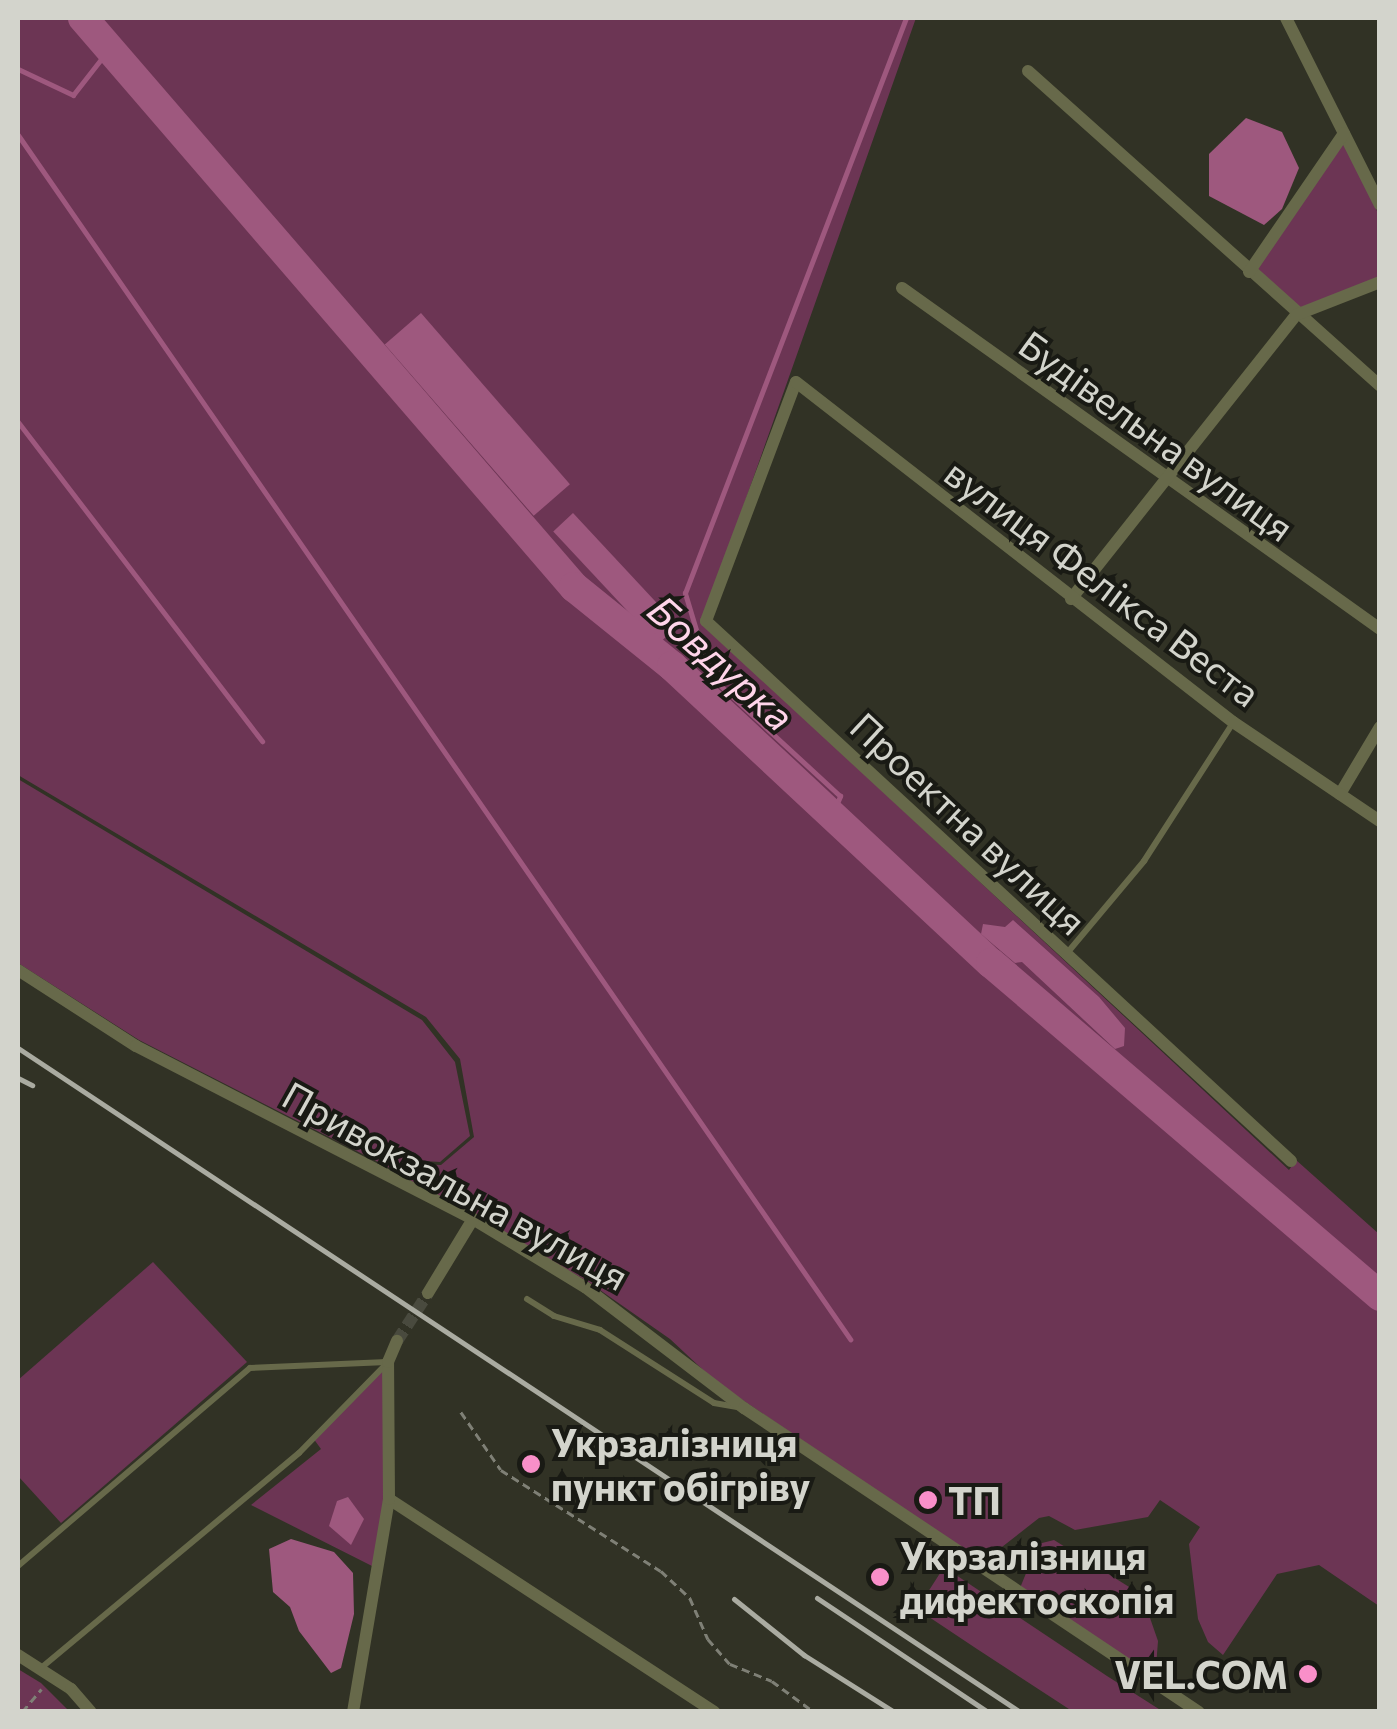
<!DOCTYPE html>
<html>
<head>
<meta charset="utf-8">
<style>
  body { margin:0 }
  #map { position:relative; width:1397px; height:1729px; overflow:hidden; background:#313225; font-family:Commissioner,sans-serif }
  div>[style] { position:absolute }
  .green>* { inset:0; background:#6c3554 }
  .water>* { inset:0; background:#9e587e; transform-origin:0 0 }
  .stream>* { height:5px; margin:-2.5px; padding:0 2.5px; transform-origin:2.5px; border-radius:2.5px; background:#9e587e }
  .river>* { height:30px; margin:-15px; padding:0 15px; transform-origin:15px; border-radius:15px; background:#9e587e }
  .street-tunnel>* { height:12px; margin-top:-6px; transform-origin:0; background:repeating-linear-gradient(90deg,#494a3e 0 12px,transparent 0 18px) }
  .path>* { height:2.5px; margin-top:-1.25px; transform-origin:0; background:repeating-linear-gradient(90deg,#7f8076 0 8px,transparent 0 13px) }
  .lane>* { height:6px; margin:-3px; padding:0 3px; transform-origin:3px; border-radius:3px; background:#67694a }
  .street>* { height:12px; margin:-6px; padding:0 6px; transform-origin:6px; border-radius:6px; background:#67694a }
  .rail>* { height:5px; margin:-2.5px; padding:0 2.5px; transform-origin:2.5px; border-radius:2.5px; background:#aaaba1 }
  .dots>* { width:28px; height:28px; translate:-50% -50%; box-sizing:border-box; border:5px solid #191a14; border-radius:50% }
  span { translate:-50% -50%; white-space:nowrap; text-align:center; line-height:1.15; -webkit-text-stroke:8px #191a14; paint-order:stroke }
  .street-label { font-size:38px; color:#d3d4cc }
  .poi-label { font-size:38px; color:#d3d4cc; font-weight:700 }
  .left { translate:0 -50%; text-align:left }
  .right { translate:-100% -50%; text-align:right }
  .water-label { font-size:40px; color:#ffd5ea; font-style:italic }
  .frame { position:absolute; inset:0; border:20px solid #d3d4cc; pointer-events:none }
</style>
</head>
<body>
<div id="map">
  <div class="green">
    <div style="clip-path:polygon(18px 18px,916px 18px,702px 623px,1289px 1170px,1296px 1160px,1379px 1234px,1379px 1606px,1319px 1565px,1277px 1574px,1223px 1655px,1208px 1642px,1198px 1619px,1189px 1544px,1200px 1527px,1160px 1500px,1148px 1517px,1075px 1530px,1049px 1516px,1039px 1518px,984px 1561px,962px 1549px,716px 1382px,670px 1339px,587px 1281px,395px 1172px,410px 1164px,441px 1165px,474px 1137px,460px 1059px,426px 1017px,18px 775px)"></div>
    <div style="clip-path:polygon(1343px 142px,1379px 215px,1379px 277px,1295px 310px,1254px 272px)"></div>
    <div style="clip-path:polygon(18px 779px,422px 1020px,455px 1062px,470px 1136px,440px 1162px,408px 1160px,390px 1168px,139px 1040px,18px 963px)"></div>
    <div style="clip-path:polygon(153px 1262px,247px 1362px,61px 1523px,18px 1476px,18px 1380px)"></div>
    <div style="clip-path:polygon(388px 1362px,391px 1429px,376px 1568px,251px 1505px,321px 1449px,313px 1438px)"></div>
    <div style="clip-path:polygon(1054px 1540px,1142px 1595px,1158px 1641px,1156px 1667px,1148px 1678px,1020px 1588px,1038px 1544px)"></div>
    <div style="clip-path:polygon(944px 1567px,1107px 1676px,1162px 1711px,1072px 1711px,977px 1649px,917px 1609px)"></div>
    <div style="clip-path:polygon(18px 1669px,41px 1683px,69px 1711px,18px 1711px)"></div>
  </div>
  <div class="water">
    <div style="clip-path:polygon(1246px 118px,1282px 132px,1299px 168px,1282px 209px,1264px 225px,1209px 196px,1209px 154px)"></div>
    <div style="left:421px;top:313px;width:227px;height:48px;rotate:49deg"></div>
    <div style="left:573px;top:513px;width:154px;height:27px;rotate:47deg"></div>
    <div style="clip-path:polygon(1013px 920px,1099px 997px,1125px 1028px,1124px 1046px,1115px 1049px,1022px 962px,1015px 963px,981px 934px,983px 924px,1005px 927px)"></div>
    <div style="clip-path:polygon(348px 1497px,364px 1519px,351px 1545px,329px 1526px,337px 1501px)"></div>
    <div style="clip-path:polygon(291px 1539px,334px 1552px,353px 1573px,354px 1614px,341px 1668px,331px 1673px,299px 1631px,290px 1607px,273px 1592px,269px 1549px)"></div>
  </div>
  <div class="stream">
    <div style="left:18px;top:69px;width:61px;rotate:25.3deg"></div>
    <div style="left:73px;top:95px;width:58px;rotate:-52deg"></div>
    <div style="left:18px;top:135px;width:1464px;rotate:55.35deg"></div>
    <div style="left:18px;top:422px;width:402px;rotate:52.6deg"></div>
    <div style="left:832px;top:815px;width:21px;rotate:-67deg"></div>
    <div style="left:840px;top:796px;width:177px;rotate:-137.3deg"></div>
    <div style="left:710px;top:676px;width:87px;rotate:-106.8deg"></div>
    <div style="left:685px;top:593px;width:616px;rotate:-68.98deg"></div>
  </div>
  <div class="river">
    <div style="left:83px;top:18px;width:752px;rotate:49.21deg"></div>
    <div style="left:574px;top:587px;width:126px;rotate:38.9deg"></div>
    <div style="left:672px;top:666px;width:436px;rotate:43deg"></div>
    <div style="left:991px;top:963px;width:512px;rotate:40.56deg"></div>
  </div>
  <div class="street-tunnel">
    <div style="left:397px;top:1341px;width:57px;rotate:-57.1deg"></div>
  </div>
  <div class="path">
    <div style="left:461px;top:1412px;width:70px;rotate:55.4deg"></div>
    <div style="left:501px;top:1470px;width:189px;rotate:32.3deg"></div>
    <div style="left:661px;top:1571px;width:40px;rotate:43deg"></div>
    <div style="left:690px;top:1598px;width:45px;rotate:66.3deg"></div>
    <div style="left:708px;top:1639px;width:33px;rotate:49deg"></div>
    <div style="left:730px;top:1664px;width:45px;rotate:22deg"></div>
    <div style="left:772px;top:1681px;width:52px;rotate:36.4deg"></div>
    <div style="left:22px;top:1712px;width:30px;rotate:-50deg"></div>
  </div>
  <div class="lane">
    <div style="left:1068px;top:952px;width:119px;rotate:-50.1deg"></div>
    <div style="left:1144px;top:861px;width:164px;rotate:-57.2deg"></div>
    <div style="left:527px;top:1299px;width:32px;rotate:32deg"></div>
    <div style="left:554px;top:1316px;width:48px;rotate:16.9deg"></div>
    <div style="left:600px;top:1330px;width:135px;rotate:32.6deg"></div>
    <div style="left:714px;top:1403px;width:28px;rotate:10deg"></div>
    <div style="left:18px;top:1566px;width:305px;rotate:-40.5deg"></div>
    <div style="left:250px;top:1368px;width:137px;rotate:-2.5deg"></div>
    <div style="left:41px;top:1668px;width:336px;rotate:-39.8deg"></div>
    <div style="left:299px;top:1453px;width:127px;rotate:-45.6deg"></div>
  </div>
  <div class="street">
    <div style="left:1286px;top:18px;width:209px;rotate:63.3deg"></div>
    <div style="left:1028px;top:71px;width:472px;rotate:41.8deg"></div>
    <div style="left:1249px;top:272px;width:168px;rotate:-55.6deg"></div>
    <div style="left:902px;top:288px;width:587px;rotate:35.5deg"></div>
    <div style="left:1071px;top:599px;width:362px;rotate:-51.6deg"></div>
    <div style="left:1296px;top:315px;width:90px;rotate:-21.4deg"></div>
    <div style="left:1340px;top:794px;width:78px;rotate:-59.2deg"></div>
    <div style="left:18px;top:970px;width:140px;rotate:32.8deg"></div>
    <div style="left:136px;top:1046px;width:379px;rotate:27.2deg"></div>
    <div style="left:473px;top:1219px;width:131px;rotate:31.3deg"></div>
    <div style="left:585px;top:1287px;width:200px;rotate:37.3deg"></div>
    <div style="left:744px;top:1408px;width:547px;rotate:33.75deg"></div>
    <div style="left:1291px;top:1161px;width:796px;rotate:-137.29deg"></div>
    <div style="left:706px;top:621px;width:255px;rotate:-69.4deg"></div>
    <div style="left:796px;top:382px;width:554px;rotate:37.88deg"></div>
    <div style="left:1233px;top:722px;width:177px;rotate:34deg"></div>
    <div style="left:428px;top:1293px;width:87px;rotate:-58.7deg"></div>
    <div style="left:389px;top:1499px;width:389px;rotate:33.2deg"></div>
    <div style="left:18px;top:1655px;width:63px;rotate:32.7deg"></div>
    <div style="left:71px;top:1689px;width:30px;rotate:49deg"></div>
    <div style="left:353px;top:1712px;width:216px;rotate:-80.4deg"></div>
    <div style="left:389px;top:1499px;width:137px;rotate:-90.4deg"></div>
    <div style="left:388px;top:1362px;width:23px;rotate:-67deg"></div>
  </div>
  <div class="rail">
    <div style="left:18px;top:1048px;width:1202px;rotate:33.53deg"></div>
    <div style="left:18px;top:1078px;width:16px;rotate:27deg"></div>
    <div style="left:817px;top:1598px;width:206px;rotate:33.7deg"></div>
    <div style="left:734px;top:1599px;width:90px;rotate:38.7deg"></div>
    <div style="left:804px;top:1655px;width:107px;rotate:32.3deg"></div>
  </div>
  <div class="dots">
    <div style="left:531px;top:1464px;background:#f98fc9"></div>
    <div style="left:928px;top:1500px;background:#f98fc9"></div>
    <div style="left:880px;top:1577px;background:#f98fc9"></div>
    <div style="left:1308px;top:1674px;background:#f98fc9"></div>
  </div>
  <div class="street-label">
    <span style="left:1157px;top:435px;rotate:36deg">Будівельна вулиця</span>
    <span style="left:1103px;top:582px;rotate:37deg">вулиця Фелікса Веста</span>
    <span style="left:969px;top:823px;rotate:43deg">Проектна вулиця</span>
    <span style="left:456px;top:1185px;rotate:29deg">Привокзальна вулиця</span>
  </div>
  <div class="poi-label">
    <span class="left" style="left:551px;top:1464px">Укрзалізниця<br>пункт обігріву</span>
    <span class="left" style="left:948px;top:1500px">ТП</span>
    <span class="left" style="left:900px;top:1577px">Укрзалізниця<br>дифектоскопія</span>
    <span class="right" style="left:1288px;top:1674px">VEL.COM</span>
  </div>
  <div class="water-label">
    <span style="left:722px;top:662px;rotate:42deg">Бовдурка</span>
  </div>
  <div class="frame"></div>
</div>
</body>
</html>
